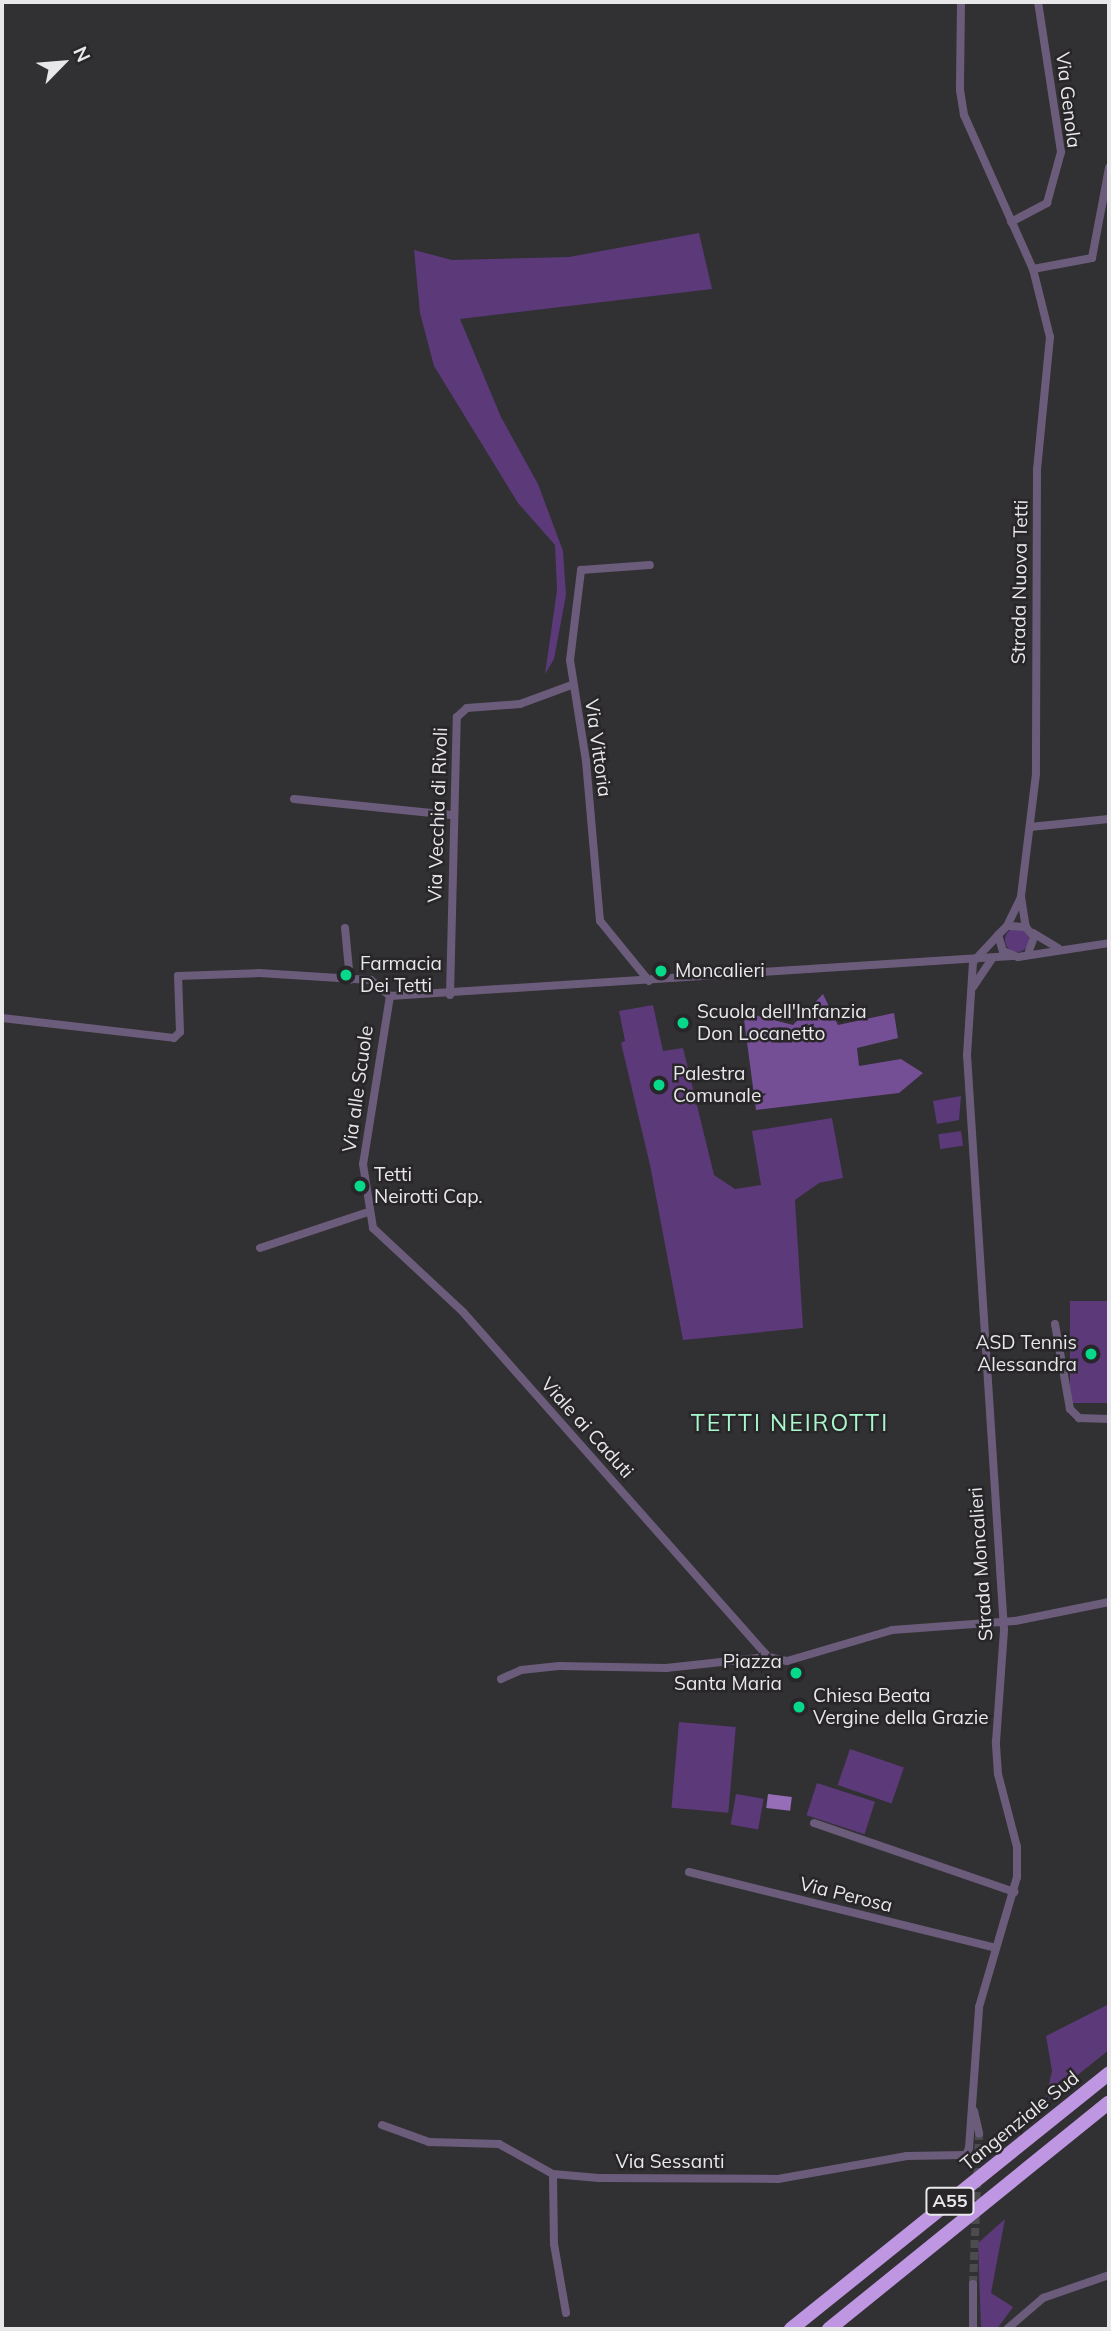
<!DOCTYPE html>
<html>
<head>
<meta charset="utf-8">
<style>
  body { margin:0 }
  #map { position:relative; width:1111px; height:2331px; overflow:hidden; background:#313033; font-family:Mulish,sans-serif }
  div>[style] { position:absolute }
  .green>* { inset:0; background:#5c3978; transform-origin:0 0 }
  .round { border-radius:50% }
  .forest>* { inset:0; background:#754f95 }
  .water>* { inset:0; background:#956eb7; transform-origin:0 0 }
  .street-tunnel>* { height:8px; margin-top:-4px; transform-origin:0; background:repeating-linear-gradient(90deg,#4c4b4e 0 8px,transparent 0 12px) }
  .street>* { height:8px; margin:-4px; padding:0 4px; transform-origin:4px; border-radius:4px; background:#6c5c7b }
  .highway>* { height:14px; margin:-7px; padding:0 7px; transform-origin:7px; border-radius:7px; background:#be96e2 }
  .dots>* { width:19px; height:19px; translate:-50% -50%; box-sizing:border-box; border:4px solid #282629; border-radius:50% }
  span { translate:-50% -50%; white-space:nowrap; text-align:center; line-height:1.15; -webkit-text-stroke:5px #282629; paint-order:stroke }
  .shield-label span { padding:2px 5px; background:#282629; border:2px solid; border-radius:5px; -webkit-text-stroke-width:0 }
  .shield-label { font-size:18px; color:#e8e7e9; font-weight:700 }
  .street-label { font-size:19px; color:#e8e7e9 }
  .poi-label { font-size:19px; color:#e8e7e9 }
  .left { translate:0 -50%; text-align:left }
  .right { translate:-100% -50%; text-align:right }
  .quarter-label { font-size:23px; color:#a9f8cb; letter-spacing:2px }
  .frame { position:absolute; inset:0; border:4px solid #e8e7e9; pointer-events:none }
  .north { position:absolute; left:28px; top:28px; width:70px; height:70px; -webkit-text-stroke:5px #282629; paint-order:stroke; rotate:65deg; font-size:19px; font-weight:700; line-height:28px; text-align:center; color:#e8e7e9 }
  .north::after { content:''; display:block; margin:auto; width:24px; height:32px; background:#e8e7e9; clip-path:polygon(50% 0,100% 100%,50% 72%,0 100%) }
</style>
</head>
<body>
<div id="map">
  <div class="green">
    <div style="clip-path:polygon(699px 233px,712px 289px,460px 319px,501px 417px,538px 484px,563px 551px,566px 595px,554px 659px,545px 674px,557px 590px,555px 545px,518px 503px,434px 366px,420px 313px,414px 250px,452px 260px,569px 257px)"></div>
    <div class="round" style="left:1005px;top:928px;width:24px;height:24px"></div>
    <div style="clip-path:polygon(653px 1005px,663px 1051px,683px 1048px,714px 1175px,735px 1189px,761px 1185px,752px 1131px,832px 1118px,843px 1178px,819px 1183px,795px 1200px,803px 1328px,683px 1340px,650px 1165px,621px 1043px,625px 1041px,619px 1011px)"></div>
    <div style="clip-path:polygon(961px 1096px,959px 1120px,937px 1124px,933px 1101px)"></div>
    <div style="left:961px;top:1131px;width:15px;height:23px;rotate:82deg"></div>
    <div style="left:1109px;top:1301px;width:102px;height:39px;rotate:90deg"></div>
    <div style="left:679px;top:1722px;width:57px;height:86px;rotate:5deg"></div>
    <div style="left:850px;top:1749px;width:57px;height:38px;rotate:19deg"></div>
    <div style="left:817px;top:1783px;width:61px;height:34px;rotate:18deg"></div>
    <div style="left:736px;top:1794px;width:28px;height:31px;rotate:10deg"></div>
    <div style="clip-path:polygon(1109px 2004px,1109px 2050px,1045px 2101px,1052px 2071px,1046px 2036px)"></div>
    <div style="clip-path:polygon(1005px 2219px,991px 2293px,1013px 2307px,997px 2329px,981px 2329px,978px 2243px)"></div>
  </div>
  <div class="forest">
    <div style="clip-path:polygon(823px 994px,838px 1025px,894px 1013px,898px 1038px,857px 1048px,859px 1066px,901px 1059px,923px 1073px,899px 1093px,756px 1110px,743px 1012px,793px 1025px)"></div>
  </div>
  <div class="water">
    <div style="left:768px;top:1794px;width:24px;height:14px;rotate:7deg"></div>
  </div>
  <div class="street-tunnel">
    <div style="left:973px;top:2284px;width:151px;rotate:-87.7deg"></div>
  </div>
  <div class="street">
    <div style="left:961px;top:2px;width:88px;rotate:90.7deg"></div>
    <div style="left:960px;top:90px;width:25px;rotate:81deg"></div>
    <div style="left:964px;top:115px;width:169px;rotate:65.9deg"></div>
    <div style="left:1033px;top:269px;width:70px;rotate:76deg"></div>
    <div style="left:1050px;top:337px;width:133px;rotate:95.6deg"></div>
    <div style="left:1037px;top:469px;width:305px;rotate:90.2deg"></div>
    <div style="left:1036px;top:774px;width:124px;rotate:97deg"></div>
    <div style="left:1021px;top:897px;width:30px;rotate:81deg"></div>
    <div style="left:1011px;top:222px;width:41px;rotate:-27.8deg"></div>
    <div style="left:1047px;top:203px;width:53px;rotate:-74.6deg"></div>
    <div style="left:1061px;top:152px;width:152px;rotate:-98.7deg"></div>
    <div style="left:1033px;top:269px;width:60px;rotate:-10.6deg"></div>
    <div style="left:1092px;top:258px;width:92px;rotate:-79.3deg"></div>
    <div style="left:294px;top:799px;width:158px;rotate:5.8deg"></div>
    <div style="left:1030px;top:827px;width:79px;rotate:-5.8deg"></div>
    <div style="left:1007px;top:926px;width:32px;rotate:-64deg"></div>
    <div style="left:345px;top:928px;width:52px;rotate:84.5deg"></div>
    <div style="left:1033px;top:933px;width:29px;rotate:31deg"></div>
    <div style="left:1029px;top:951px;width:15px;rotate:-70deg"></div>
    <div style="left:1034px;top:937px;width:13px;rotate:-129deg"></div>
    <div style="left:1026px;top:927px;width:19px;rotate:-177deg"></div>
    <div style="left:1007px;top:926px;width:13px;rotate:135deg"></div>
    <div style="left:998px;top:935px;width:17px;rotate:73deg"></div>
    <div style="left:1003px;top:951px;width:16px;rotate:22deg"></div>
    <div style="left:1018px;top:957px;width:92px;rotate:-8.7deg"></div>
    <div style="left:973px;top:962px;width:37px;rotate:-47deg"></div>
    <div style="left:649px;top:981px;width:77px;rotate:-129.2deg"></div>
    <div style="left:600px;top:921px;width:161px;rotate:-95deg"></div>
    <div style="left:586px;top:761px;width:102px;rotate:-99deg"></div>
    <div style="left:570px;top:660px;width:91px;rotate:-83deg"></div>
    <div style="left:581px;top:570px;width:69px;rotate:-4.1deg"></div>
    <div style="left:973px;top:987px;width:34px;rotate:-56deg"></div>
    <div style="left:450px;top:995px;width:278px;rotate:-88.6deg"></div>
    <div style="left:457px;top:717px;width:13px;rotate:-42deg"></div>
    <div style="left:467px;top:708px;width:53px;rotate:-4.3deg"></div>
    <div style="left:520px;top:704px;width:55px;rotate:-20.1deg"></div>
    <div style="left:390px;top:996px;width:170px;rotate:99.1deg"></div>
    <div style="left:363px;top:1164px;width:65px;rotate:81.1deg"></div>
    <div style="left:373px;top:1228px;width:123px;rotate:43deg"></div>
    <div style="left:463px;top:1312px;width:460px;rotate:48.5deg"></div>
    <div style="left:390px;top:996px;width:623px;rotate:-3.68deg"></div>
    <div style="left:2px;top:1018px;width:173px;rotate:6.6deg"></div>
    <div style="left:174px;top:1038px;width:8px;rotate:-45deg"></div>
    <div style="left:180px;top:1032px;width:56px;rotate:-92deg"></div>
    <div style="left:178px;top:976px;width:81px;rotate:-2.1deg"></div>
    <div style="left:259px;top:973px;width:112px;rotate:3.6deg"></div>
    <div style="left:371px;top:980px;width:25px;rotate:40deg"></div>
    <div style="left:260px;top:1248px;width:114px;rotate:-18.4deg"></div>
    <div style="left:1055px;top:1324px;width:86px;rotate:80deg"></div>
    <div style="left:1070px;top:1409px;width:13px;rotate:45deg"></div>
    <div style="left:1079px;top:1418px;width:30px;rotate:2deg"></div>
    <div style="left:501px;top:1679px;width:22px;rotate:-24deg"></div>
    <div style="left:521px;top:1670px;width:38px;rotate:-6deg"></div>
    <div style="left:559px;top:1666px;width:107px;rotate:1.1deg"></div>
    <div style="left:666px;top:1668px;width:103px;rotate:-6.2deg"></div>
    <div style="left:768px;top:1657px;width:19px;rotate:12deg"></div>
    <div style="left:787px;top:1661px;width:109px;rotate:-16.4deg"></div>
    <div style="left:892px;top:1630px;width:123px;rotate:-4.2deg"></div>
    <div style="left:1015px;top:1621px;width:96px;rotate:-11.4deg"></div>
    <div style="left:814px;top:1823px;width:212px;rotate:19deg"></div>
    <div style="left:689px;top:1872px;width:315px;rotate:13.9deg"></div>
    <div style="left:974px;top:2111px;width:23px;rotate:77deg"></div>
    <div style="left:382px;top:2125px;width:50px;rotate:19.9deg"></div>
    <div style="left:429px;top:2142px;width:70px;rotate:1.6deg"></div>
    <div style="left:499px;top:2144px;width:62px;rotate:29.1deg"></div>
    <div style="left:553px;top:2174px;width:46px;rotate:5deg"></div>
    <div style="left:599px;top:2178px;width:179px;rotate:0.3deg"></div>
    <div style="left:778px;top:2179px;width:131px;rotate:-10.1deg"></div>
    <div style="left:907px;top:2156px;width:59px;rotate:-1deg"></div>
    <div style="left:966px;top:2155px;width:8px;rotate:-67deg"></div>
    <div style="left:969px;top:2148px;width:141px;rotate:-85.9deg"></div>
    <div style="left:979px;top:2007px;width:135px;rotate:-73.7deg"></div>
    <div style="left:1017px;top:1877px;width:30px;rotate:-90deg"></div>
    <div style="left:1017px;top:1847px;width:75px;rotate:-104.6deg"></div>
    <div style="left:998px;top:1774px;width:32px;rotate:-94deg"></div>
    <div style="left:996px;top:1742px;width:112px;rotate:-85.9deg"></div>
    <div style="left:1004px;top:1630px;width:576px;rotate:-93.68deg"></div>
    <div style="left:967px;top:1055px;width:93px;rotate:-86.3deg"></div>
    <div style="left:553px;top:2174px;width:70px;rotate:89.2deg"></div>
    <div style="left:554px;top:2244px;width:70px;rotate:80.1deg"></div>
    <div style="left:973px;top:2284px;width:45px;rotate:90deg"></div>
    <div style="left:1007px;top:2329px;width:48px;rotate:-40.7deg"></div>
    <div style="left:1043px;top:2298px;width:70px;rotate:-19.2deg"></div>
  </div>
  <div class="highway">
    <div style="left:791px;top:2329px;width:408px;rotate:-38.8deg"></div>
    <div style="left:829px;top:2329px;width:360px;rotate:-39deg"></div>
  </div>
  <div class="dots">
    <div style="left:661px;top:971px;background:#07d98b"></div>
    <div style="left:346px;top:975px;background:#07d98b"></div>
    <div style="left:683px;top:1023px;background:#07d98b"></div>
    <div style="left:659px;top:1085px;background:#07d98b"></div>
    <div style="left:360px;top:1186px;background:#07d98b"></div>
    <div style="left:1091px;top:1354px;background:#07d98b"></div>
    <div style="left:796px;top:1673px;background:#07d98b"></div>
    <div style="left:799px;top:1707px;background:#07d98b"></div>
  </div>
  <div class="shield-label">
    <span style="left:950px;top:2201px">A55</span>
  </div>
  <div class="street-label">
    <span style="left:1068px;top:100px;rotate:83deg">Via Genola</span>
    <span style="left:1020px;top:582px;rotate:-89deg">Strada Nuova Tetti</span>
    <span style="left:598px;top:748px;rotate:82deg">Via Vittoria</span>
    <span style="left:438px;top:815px;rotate:-88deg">Via Vecchia di Rivoli</span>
    <span style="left:358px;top:1089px;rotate:-82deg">Via alle Scuole</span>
    <span style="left:587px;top:1428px;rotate:48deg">Viale ai Caduti</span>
    <span style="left:981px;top:1564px;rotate:-94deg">Strada Moncalieri</span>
    <span style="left:846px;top:1895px;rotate:14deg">Via Perosa</span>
    <span style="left:1020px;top:2121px;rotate:-39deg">Tangenziale Sud</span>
    <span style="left:670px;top:2162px">Via Sessanti</span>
  </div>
  <div class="poi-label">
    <span class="left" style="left:360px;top:975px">Farmacia<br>Dei Tetti</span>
    <span class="left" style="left:675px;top:971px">Moncalieri</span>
    <span class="left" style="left:697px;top:1023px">Scuola dell'Infanzia<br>Don Locanetto</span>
    <span class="left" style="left:673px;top:1085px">Palestra<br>Comunale</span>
    <span class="left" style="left:374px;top:1186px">Tetti<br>Neirotti Cap.</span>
    <span class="right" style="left:1077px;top:1354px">ASD Tennis<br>Alessandra</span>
    <span class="right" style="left:782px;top:1673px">Piazza<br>Santa Maria</span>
    <span class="left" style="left:813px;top:1707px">Chiesa Beata<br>Vergine della Grazie</span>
  </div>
  <div class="quarter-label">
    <span style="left:790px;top:1423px">TETTI NEIROTTI</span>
  </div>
  <div class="frame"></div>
  <div class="north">N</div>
</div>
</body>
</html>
